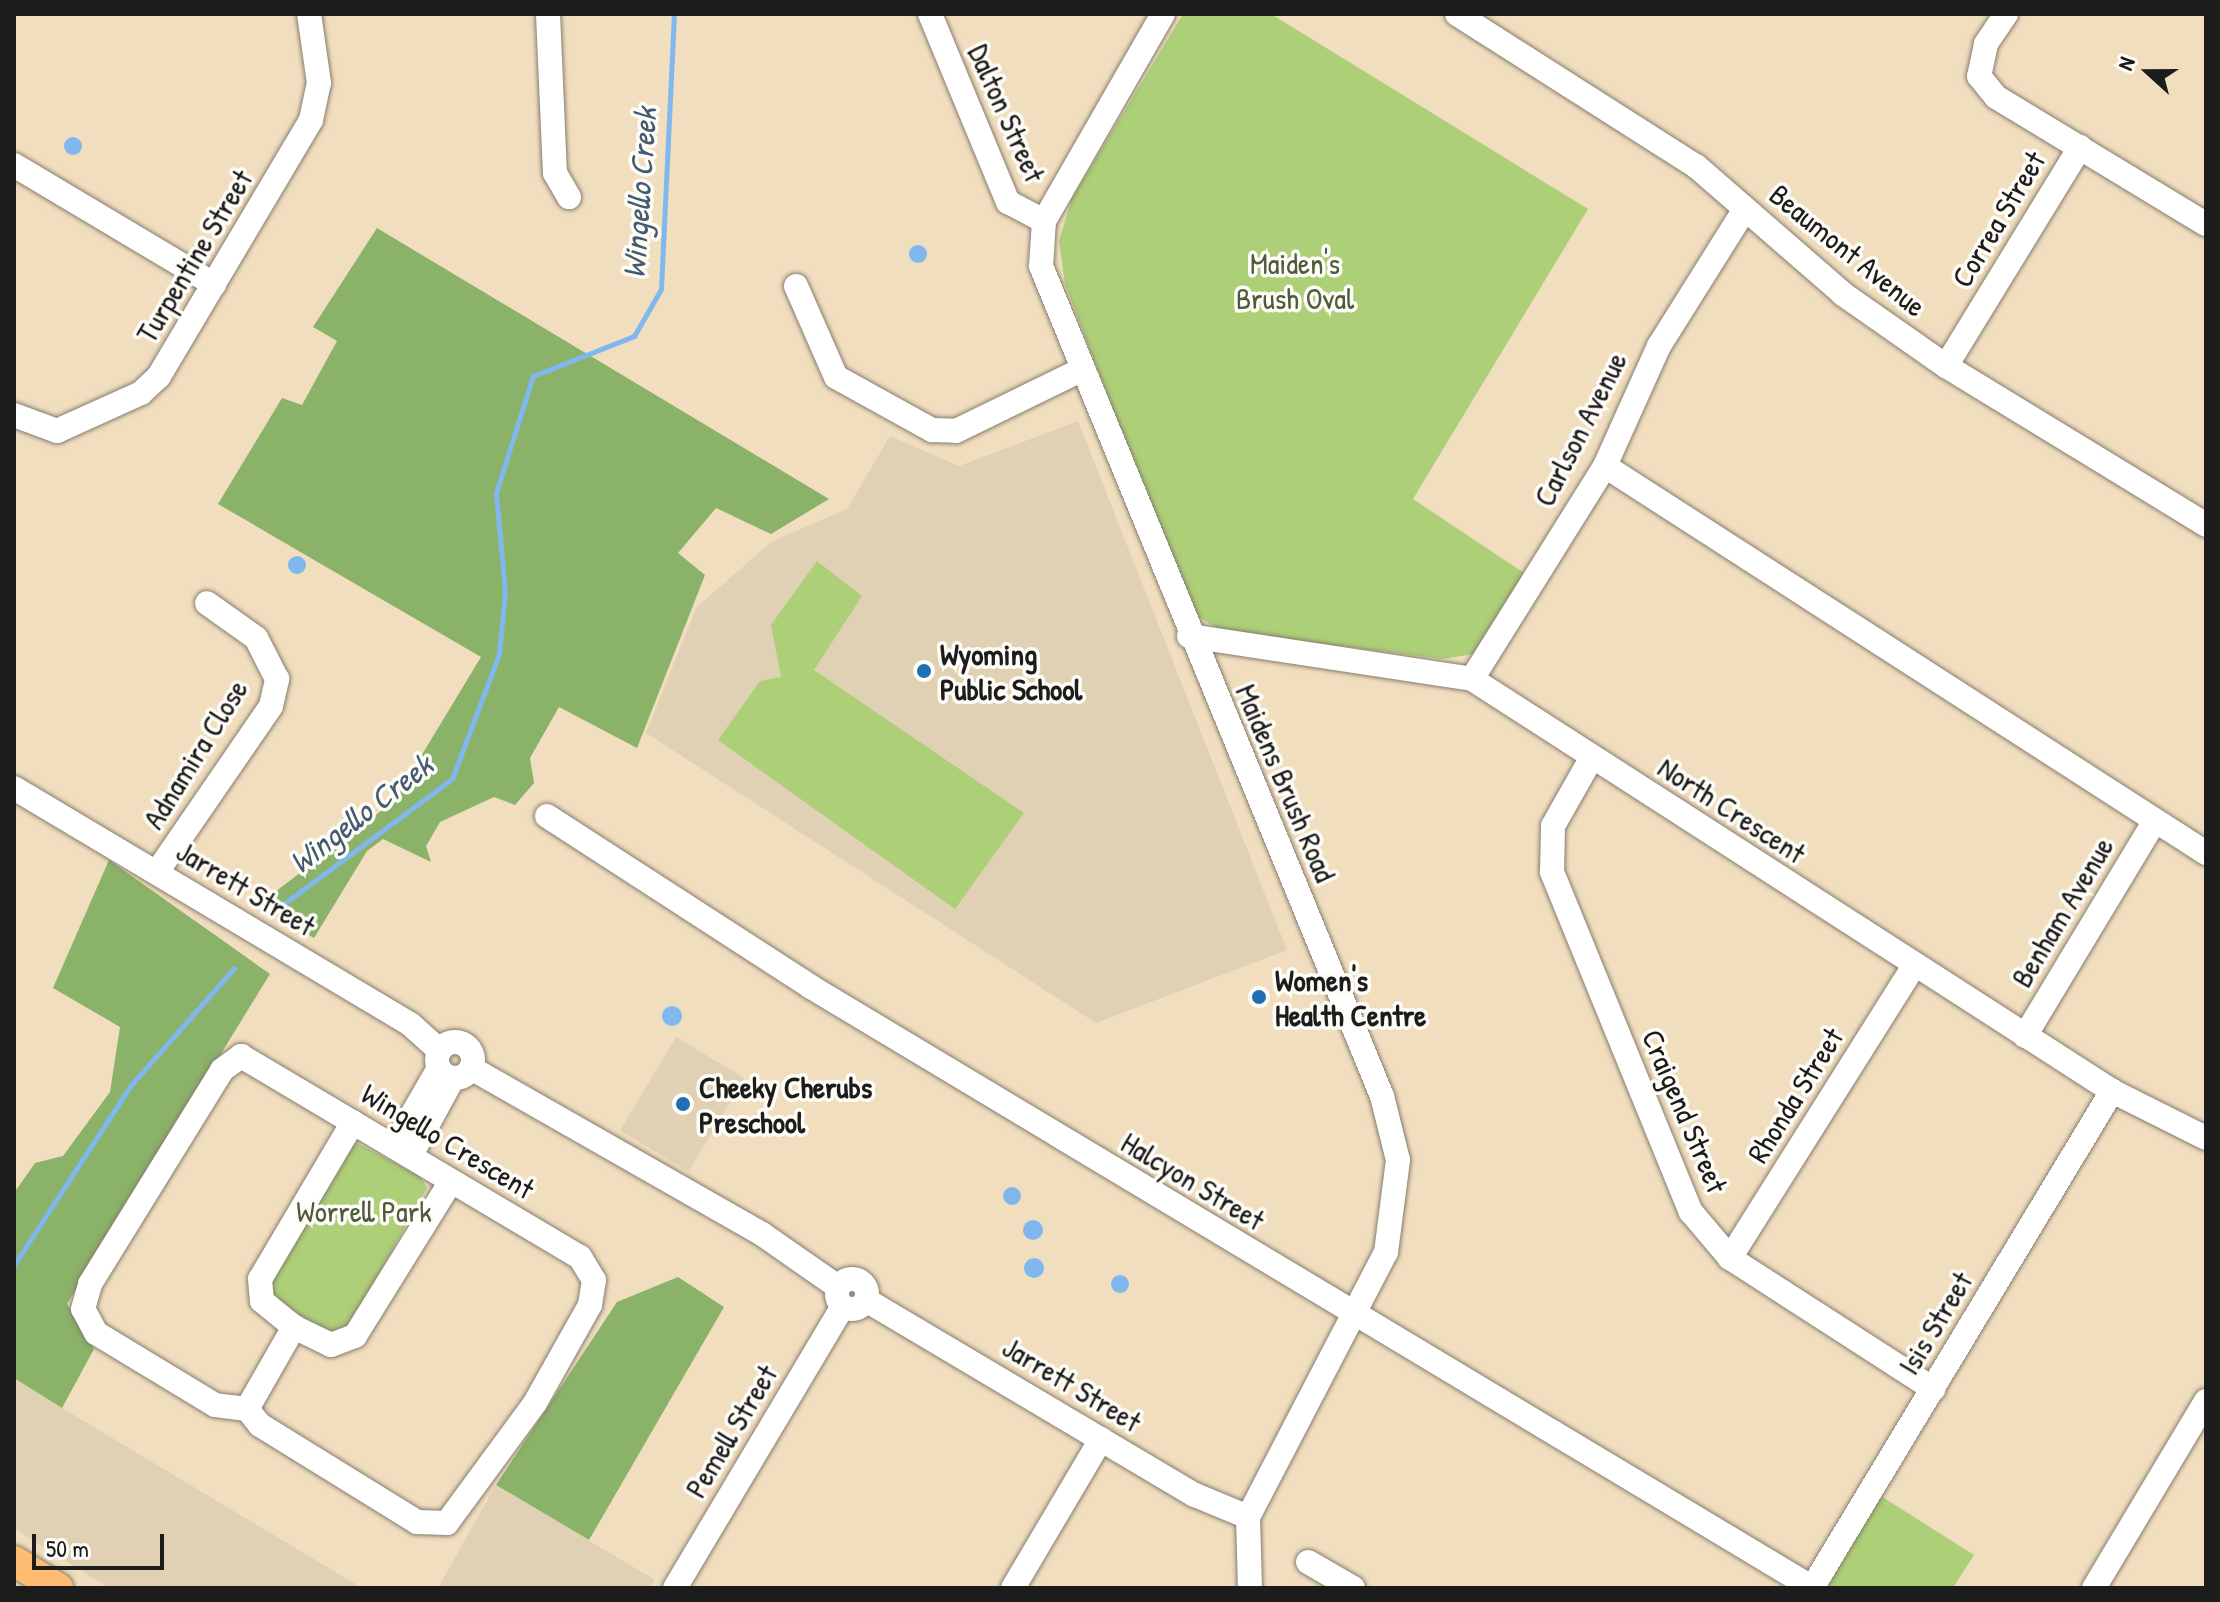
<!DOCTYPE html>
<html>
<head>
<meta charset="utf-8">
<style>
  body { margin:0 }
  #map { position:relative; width:2220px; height:1602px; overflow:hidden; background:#f1debf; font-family:"Patrick Hand",sans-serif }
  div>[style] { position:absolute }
  .built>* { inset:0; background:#e1d1b4; transform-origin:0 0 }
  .green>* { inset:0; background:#adcf78 }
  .forest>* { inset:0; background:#8ab268 }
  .water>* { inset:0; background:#80b7ef }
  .round { border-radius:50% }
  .stream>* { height:5px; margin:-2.5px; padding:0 2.5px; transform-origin:2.5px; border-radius:2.5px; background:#80b7ef }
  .roads { filter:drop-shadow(0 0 2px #867d6e) drop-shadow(0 0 2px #867d6e) }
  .minor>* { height:24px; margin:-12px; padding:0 12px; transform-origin:12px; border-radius:12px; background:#fff }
  .minor>.ring { margin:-12px; padding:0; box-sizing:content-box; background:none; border:24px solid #fff; border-radius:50% }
  .major>* { height:30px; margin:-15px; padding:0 15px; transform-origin:15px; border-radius:15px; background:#fdbc70 }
  .dots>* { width:22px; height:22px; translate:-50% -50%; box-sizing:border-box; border:4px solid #fdfcf7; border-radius:50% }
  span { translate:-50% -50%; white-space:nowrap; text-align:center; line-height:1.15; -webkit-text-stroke:7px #fdfcf7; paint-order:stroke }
  .street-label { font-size:30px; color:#1c1c1c }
  .park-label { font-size:30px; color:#4f5b3c }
  .poi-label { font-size:30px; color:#1c1c1c; font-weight:700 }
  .left { translate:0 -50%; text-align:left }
  .water-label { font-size:32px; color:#445a70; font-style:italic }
  .frame { position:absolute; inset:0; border:16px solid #1c1c1c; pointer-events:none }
  .north { position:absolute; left:2108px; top:32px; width:80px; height:80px; -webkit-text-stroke:6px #fdfcf7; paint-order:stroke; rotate:291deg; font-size:22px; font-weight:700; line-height:32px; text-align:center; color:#1c1c1c }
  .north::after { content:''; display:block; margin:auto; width:28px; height:36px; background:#1c1c1c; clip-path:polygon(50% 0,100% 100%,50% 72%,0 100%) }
  .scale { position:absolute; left:32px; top:1534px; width:132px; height:36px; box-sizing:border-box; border:4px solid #1c1c1c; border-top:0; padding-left:10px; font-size:24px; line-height:28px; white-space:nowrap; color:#1c1c1c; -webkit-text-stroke:6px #fdfcf7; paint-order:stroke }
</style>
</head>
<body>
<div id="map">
  <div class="built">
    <div style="clip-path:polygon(1078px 421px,1287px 950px,1096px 1023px,646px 733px,696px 608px,771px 542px,847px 509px,890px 436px,959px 466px)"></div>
    <div style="left:676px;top:1037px;width:80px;height:109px;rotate:31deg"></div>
    <div style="clip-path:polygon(14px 1378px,62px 1408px,362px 1588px,108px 1588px,14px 1528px)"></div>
    <div style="clip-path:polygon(496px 1485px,655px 1580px,650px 1588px,438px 1588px)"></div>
  </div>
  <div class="green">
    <div style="clip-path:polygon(1183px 14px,1271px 14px,1588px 209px,1413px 499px,1524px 573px,1473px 654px,1443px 659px,1221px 631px,1190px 611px,1065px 284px,1059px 241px,1072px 198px)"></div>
    <div style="clip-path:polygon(817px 561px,862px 596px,814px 670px,1024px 813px,955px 909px,718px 740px,760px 681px,781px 677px,771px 625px)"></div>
    <div style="clip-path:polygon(357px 1143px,420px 1176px,427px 1188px,348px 1328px,337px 1336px,273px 1303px,268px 1280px,342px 1154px)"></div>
    <div style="clip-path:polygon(1881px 1496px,1974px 1555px,1953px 1588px,1827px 1588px)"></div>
  </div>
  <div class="forest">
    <div style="clip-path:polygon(377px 228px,829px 499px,771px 534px,716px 508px,678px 553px,705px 575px,637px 748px,559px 707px,530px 758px,534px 783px,515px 805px,494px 797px,440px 822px,426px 846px,431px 862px,383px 839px,367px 851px,314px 938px,258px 905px,394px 801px,481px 657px,218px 504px,282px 398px,302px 405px,337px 341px,313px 327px)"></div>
    <div style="clip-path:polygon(109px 860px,270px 974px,67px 1304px,94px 1349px,62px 1408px,14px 1378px,14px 1193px,35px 1163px,63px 1156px,110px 1092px,120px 1027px,53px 988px)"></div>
    <div style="clip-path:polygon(678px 1277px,724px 1307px,589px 1540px,496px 1485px,617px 1302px)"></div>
  </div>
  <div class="water">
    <div class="round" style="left:64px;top:137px;width:18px;height:18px"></div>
    <div class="round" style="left:909px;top:245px;width:18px;height:18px"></div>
    <div class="round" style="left:288px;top:556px;width:18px;height:18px"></div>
    <div class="round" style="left:662px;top:1006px;width:20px;height:20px"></div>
    <div class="round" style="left:1003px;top:1187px;width:18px;height:18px"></div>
    <div class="round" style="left:1023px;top:1220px;width:20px;height:20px"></div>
    <div class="round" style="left:1024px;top:1258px;width:20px;height:20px"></div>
    <div class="round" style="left:1111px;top:1275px;width:18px;height:18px"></div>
  </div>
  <div class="stream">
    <div style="left:270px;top:914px;width:227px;rotate:-36.6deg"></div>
    <div style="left:452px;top:779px;width:134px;rotate:-69.4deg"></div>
    <div style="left:499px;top:654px;width:62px;rotate:-84.5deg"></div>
    <div style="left:505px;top:592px;width:99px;rotate:-95.2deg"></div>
    <div style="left:496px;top:493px;width:123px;rotate:-72.5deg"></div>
    <div style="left:533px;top:376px;width:109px;rotate:-21.6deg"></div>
    <div style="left:634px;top:336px;width:54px;rotate:-60.1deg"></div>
    <div style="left:661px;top:289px;width:275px;rotate:-87.3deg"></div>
    <div style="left:14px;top:1265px;width:215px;rotate:-57deg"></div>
    <div style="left:131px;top:1085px;width:156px;rotate:-48.6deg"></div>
  </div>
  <div class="roads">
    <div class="minor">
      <div style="left:548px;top:14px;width:159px;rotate:87.5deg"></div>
      <div style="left:555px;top:173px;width:28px;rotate:60deg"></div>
      <div style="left:930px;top:14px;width:204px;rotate:67.5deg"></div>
      <div style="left:1008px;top:202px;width:41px;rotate:27.8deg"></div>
      <div style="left:1163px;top:14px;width:239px;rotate:119.9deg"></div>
      <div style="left:1044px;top:221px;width:45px;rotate:93.8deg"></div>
      <div style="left:1041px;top:266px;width:897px;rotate:67.67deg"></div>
      <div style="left:1382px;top:1096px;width:66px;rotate:76deg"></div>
      <div style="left:1398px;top:1160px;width:93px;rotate:97.4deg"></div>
      <div style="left:1386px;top:1252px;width:299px;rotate:117.5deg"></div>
      <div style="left:1248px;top:1517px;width:71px;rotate:88.4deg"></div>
      <div style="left:1457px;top:14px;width:283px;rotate:32.5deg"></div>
      <div style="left:1696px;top:166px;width:195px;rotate:41deg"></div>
      <div style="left:1843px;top:294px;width:126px;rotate:35deg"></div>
      <div style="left:1946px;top:366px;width:305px;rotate:31.4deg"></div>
      <div style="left:2006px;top:14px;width:36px;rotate:124deg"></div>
      <div style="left:1986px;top:44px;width:33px;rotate:102deg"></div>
      <div style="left:1979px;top:76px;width:27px;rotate:51deg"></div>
      <div style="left:1996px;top:97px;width:245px;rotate:31.2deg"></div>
      <div style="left:14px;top:165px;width:233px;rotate:30.8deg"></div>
      <div style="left:796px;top:286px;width:99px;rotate:66.3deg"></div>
      <div style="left:836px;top:377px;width:110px;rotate:28.9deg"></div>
      <div style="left:932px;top:430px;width:24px;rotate:2deg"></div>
      <div style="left:956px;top:431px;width:139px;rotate:-26deg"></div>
      <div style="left:1946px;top:366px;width:257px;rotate:-58.5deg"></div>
      <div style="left:14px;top:415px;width:46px;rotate:20.4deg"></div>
      <div style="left:57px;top:431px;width:92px;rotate:-24.3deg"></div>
      <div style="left:141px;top:393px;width:25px;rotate:-43deg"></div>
      <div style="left:159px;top:376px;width:298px;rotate:-59.3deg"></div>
      <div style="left:311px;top:120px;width:38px;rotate:-78deg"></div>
      <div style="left:319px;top:83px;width:70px;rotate:-98.2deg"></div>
      <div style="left:1605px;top:466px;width:715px;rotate:32.78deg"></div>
      <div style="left:1189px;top:636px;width:286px;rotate:8.6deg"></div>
      <div style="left:1472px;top:679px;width:761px;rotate:32.77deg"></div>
      <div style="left:2112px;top:1091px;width:105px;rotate:26.6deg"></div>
      <div style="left:1472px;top:679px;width:251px;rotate:-58deg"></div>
      <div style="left:1605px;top:466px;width:132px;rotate:-65.8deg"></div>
      <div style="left:1659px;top:346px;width:162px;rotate:-57.9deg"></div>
      <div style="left:1592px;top:757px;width:79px;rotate:119.5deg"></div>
      <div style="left:1553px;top:826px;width:46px;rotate:91.2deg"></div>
      <div style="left:1552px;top:872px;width:367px;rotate:67.8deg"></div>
      <div style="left:1691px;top:1212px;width:60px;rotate:49.7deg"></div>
      <div style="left:1730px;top:1258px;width:242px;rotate:32.8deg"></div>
      <div style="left:14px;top:788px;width:461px;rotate:30.8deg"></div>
      <div style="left:410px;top:1024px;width:40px;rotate:42deg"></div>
      <div style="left:547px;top:816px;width:315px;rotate:32.9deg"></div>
      <div style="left:811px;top:987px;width:1168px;rotate:30.96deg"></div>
      <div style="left:157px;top:872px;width:201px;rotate:-55.5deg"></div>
      <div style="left:271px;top:706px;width:28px;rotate:-77deg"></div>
      <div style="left:277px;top:679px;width:46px;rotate:-117.1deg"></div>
      <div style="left:256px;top:638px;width:60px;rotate:-144.5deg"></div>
      <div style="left:2025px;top:1036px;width:250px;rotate:-58.9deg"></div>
      <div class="ring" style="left:437px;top:1042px;width:12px;height:12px"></div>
      <div style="left:241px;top:1056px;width:394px;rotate:30.7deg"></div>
      <div style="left:580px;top:1257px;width:27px;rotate:59deg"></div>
      <div style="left:594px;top:1280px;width:25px;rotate:99deg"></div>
      <div style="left:590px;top:1305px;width:112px;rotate:119.3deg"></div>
      <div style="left:535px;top:1403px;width:149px;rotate:126.3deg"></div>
      <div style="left:447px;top:1523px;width:30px;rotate:-178deg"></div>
      <div style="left:417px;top:1522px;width:185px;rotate:-148.3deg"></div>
      <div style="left:260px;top:1425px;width:21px;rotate:-129deg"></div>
      <div style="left:247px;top:1409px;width:32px;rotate:-173deg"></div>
      <div style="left:215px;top:1405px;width:139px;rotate:-148.8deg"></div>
      <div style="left:96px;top:1333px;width:27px;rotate:-118deg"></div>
      <div style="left:83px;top:1309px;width:26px;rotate:-74deg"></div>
      <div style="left:90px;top:1284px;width:251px;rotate:-58.3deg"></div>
      <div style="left:222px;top:1070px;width:24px;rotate:-36deg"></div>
      <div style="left:471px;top:1068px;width:335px;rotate:29.7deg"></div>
      <div style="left:762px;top:1234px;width:93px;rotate:34.9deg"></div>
      <div style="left:353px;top:1122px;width:182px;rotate:120.6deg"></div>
      <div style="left:260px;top:1279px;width:22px;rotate:85deg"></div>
      <div style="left:262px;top:1301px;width:41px;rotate:39.1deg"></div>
      <div style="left:294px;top:1327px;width:41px;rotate:25.9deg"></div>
      <div style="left:331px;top:1345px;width:26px;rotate:-21deg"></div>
      <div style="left:355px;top:1336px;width:182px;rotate:-58.2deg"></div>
      <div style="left:394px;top:1146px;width:90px;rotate:-60deg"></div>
      <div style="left:411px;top:1155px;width:88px;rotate:-61.4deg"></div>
      <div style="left:1730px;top:1258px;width:345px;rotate:-57.8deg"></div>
      <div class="ring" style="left:837px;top:1279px;width:6px;height:6px"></div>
      <div style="left:866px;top:1300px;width:382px;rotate:30.7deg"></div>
      <div style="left:1195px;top:1495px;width:57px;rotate:22.5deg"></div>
      <div style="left:247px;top:1409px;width:95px;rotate:-60.2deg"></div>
      <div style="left:1308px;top:1562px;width:52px;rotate:30deg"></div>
      <div style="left:675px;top:1588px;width:328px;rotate:-59.2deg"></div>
      <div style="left:1013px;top:1588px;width:173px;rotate:-59.4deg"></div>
      <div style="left:1812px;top:1588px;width:581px;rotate:-58.88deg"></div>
      <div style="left:2094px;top:1588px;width:218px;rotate:-59.1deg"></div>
    </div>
    <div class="major">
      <div style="left:14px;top:1561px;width:52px;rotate:31.5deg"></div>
    </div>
  </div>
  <div class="dots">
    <div style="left:924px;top:671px;background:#1f6fb2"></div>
    <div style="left:1259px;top:997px;background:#1f6fb2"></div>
    <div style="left:683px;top:1104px;background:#1f6fb2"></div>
  </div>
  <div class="street-label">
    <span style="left:1007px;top:113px;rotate:66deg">Dalton Street</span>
    <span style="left:1998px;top:219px;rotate:-59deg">Correa Street</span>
    <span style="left:1848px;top:250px;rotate:39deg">Beaumont Avenue</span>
    <span style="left:194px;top:256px;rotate:-59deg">Turpentine Street</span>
    <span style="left:1580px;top:429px;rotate:-63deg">Carlson Avenue</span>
    <span style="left:195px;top:754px;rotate:-58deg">Adnamira Close</span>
    <span style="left:1286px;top:783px;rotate:67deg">Maidens Brush Road</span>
    <span style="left:1732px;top:810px;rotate:33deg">North Crescent</span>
    <span style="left:246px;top:888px;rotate:31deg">Jarrett Street</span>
    <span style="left:2062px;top:912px;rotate:-59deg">Benham Avenue</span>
    <span style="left:1795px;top:1095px;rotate:-58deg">Rhonda Street</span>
    <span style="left:1685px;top:1111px;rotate:67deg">Craigend Street</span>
    <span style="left:448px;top:1141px;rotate:31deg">Wingello Crescent</span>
    <span style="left:1193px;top:1181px;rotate:31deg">Halcyon Street</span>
    <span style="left:1935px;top:1323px;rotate:-59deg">Isis Street</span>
    <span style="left:1072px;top:1384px;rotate:31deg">Jarrett Street</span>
    <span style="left:731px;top:1431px;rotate:-59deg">Pemell Street</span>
  </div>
  <div class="park-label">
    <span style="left:1295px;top:280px">Maiden's<br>Brush Oval</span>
    <span style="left:364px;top:1211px">Worrell Park</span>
  </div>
  <div class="poi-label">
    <span class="left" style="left:940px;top:671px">Wyoming<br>Public School</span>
    <span class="left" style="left:1275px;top:997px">Women's<br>Health Centre</span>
    <span class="left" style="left:699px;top:1104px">Cheeky Cherubs<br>Preschool</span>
  </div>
  <div class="water-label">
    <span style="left:640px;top:193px;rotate:-86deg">Wingello Creek</span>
    <span style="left:361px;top:814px;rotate:-38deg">Wingello Creek</span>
  </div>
  <div class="frame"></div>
  <div class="north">N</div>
  <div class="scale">50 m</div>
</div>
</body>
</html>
